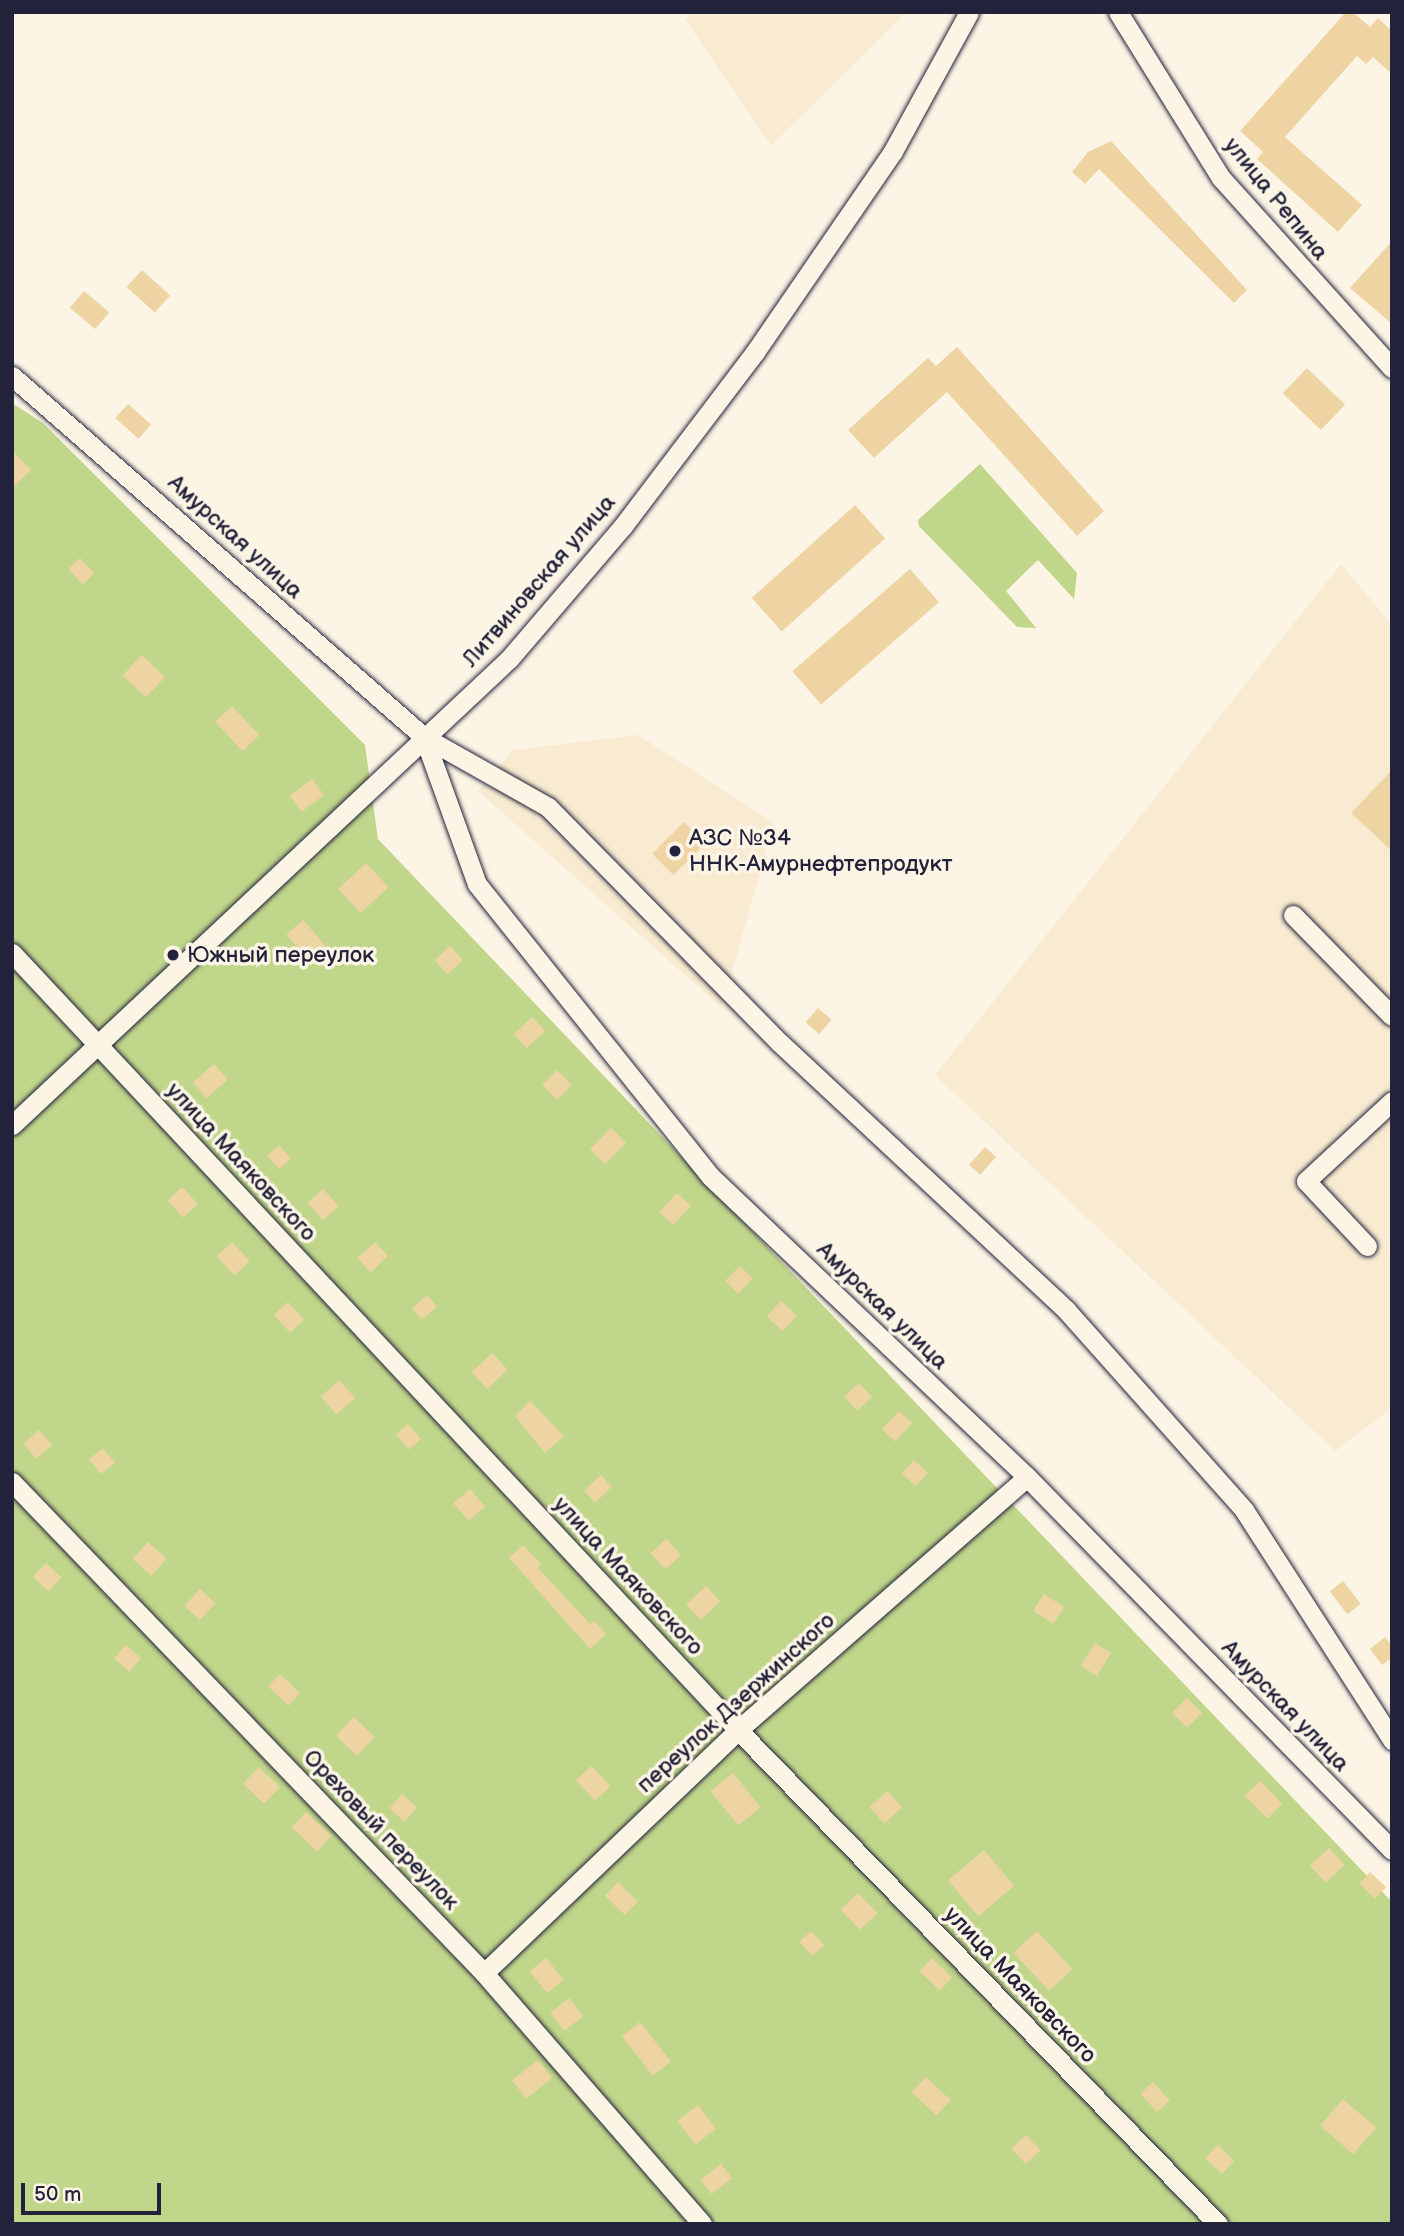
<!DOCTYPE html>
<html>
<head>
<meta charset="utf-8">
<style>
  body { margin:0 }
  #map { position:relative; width:1404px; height:2236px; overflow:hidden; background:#fcf5e5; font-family:"Balsamiq Sans",sans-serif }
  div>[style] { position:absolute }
  .built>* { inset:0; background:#f8ebd1 }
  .green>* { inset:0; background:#c0d68b }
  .building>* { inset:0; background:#eed4a3; transform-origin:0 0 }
  .roads { filter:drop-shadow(0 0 2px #22223b) drop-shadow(0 0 2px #22223b) }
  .minor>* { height:19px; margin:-9.5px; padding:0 9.5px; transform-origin:9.5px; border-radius:9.5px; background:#fcf5e5 }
  .dots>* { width:19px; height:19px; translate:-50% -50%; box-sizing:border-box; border:4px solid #fcf5e5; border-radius:50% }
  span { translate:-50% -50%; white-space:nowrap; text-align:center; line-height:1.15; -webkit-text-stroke:7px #fcf5e5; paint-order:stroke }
  .street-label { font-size:23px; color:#22223b }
  .poi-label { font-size:23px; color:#22223b }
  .left { translate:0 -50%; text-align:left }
  .frame { position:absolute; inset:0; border:14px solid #22223b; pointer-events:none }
  .scale { position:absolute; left:21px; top:2183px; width:140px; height:32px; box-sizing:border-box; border:4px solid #22223b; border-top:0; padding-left:9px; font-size:21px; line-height:24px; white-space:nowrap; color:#22223b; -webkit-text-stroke:5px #fcf5e5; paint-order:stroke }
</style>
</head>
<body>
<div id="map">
  <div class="built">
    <div style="clip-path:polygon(692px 12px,907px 12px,771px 146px,685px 19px)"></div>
    <div style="clip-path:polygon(1341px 564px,1392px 625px,1392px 1408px,1335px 1451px,935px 1075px)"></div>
    <div style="clip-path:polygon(638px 735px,774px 823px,722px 1008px,478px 791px,513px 750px)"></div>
  </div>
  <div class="green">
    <div style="clip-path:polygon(12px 403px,43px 423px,365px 745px,378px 839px,1392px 1902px,1392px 2224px,12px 2224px)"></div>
    <div style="clip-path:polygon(980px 464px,1077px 573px,1074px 599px,1038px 560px,1006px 591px,1036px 628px,1017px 627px,919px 526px,918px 520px)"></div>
  </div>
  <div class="building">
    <div style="clip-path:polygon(1346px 12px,1353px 12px,1370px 27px,1378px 18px,1392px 31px,1392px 74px,1373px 57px,1366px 64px,1357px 56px,1285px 137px,1362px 205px,1338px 232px,1257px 159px,1263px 152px,1240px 131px)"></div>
    <div style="clip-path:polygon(1111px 141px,1247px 290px,1234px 303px,1099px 169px,1085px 184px,1072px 172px,1088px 152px)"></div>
    <div style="clip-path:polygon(1392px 241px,1392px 324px,1350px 288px)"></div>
    <div style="left:142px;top:270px;width:38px;height:23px;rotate:42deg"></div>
    <div style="left:84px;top:291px;width:33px;height:22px;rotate:40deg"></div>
    <div style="clip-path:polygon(957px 347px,1104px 511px,1077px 536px,947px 392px,874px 458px,848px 430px,928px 358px,936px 366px)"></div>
    <div style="left:1307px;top:368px;width:53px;height:35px;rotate:44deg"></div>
    <div style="left:128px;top:404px;width:31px;height:19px;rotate:42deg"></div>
    <div style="clip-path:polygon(12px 450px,31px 470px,12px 488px)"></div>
    <div style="left:855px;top:505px;width:45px;height:139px;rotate:48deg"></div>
    <div style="left:80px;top:558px;width:21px;height:16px;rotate:47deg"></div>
    <div style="left:910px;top:569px;width:44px;height:156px;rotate:49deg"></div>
    <div style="left:142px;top:655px;width:32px;height:28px;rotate:44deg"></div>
    <div style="left:232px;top:706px;width:40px;height:23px;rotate:47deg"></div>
    <div style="clip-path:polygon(1392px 770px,1392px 851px,1351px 813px)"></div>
    <div style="left:312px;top:779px;width:20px;height:28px;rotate:53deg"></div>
    <div style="left:684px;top:822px;width:30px;height:45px;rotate:45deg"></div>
    <div style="left:366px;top:863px;width:33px;height:38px;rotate:47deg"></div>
    <div style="left:303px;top:920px;width:38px;height:22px;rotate:49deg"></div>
    <div style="left:450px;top:946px;width:19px;height:21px;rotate:47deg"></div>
    <div style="left:818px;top:1008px;width:18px;height:19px;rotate:41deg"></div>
    <div style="left:532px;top:1017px;width:19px;height:25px;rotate:47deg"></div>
    <div style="left:214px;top:1064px;width:21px;height:28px;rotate:49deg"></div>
    <div style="left:557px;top:1070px;width:21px;height:21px;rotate:45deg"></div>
    <div style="left:611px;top:1128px;width:21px;height:30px;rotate:45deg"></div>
    <div style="left:279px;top:1145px;width:18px;height:16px;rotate:49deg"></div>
    <div style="left:985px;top:1147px;width:15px;height:24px;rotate:42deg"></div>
    <div style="left:182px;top:1187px;width:23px;height:20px;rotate:47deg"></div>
    <div style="left:323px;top:1189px;width:23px;height:21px;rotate:47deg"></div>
    <div style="left:677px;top:1193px;width:19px;height:26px;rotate:43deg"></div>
    <div style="left:232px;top:1242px;width:26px;height:21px;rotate:47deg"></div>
    <div style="left:375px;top:1242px;width:19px;height:24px;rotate:47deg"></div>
    <div style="left:740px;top:1266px;width:18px;height:21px;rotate:45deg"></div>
    <div style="left:427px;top:1295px;width:15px;height:20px;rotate:48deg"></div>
    <div style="left:781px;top:1301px;width:22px;height:21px;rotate:43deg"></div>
    <div style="left:288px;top:1302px;width:24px;height:19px;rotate:48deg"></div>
    <div style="left:492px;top:1353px;width:23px;height:28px;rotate:47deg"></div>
    <div style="left:339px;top:1380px;width:24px;height:25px;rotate:48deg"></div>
    <div style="left:859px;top:1383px;width:19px;height:20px;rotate:47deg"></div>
    <div style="clip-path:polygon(530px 1401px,564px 1436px,545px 1453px,515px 1416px)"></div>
    <div style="left:899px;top:1411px;width:18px;height:25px;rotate:43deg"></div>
    <div style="left:408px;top:1424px;width:20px;height:16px;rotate:49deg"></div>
    <div style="left:39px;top:1430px;width:20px;height:21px;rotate:49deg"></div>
    <div style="left:103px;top:1448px;width:19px;height:18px;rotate:51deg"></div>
    <div style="left:914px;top:1460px;width:19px;height:18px;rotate:43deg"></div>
    <div style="left:601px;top:1475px;width:16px;height:23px;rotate:47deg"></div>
    <div style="left:470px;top:1489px;width:23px;height:22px;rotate:49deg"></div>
    <div style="left:666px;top:1539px;width:22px;height:21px;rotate:47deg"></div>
    <div style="left:148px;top:1542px;width:25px;height:23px;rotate:42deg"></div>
    <div style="clip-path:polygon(523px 1545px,541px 1564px,538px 1568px,590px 1624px,594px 1621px,606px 1634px,590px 1649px,509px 1558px)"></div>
    <div style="left:46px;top:1563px;width:21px;height:19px;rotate:43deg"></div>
    <div style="left:1343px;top:1581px;width:29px;height:17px;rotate:52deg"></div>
    <div style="left:706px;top:1586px;width:21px;height:27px;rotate:47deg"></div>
    <div style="left:200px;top:1589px;width:21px;height:23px;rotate:43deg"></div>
    <div style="left:1044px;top:1594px;width:24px;height:20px;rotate:33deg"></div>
    <div style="clip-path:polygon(1385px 1637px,1392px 1646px,1392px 1658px,1382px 1665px,1370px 1649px)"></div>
    <div style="left:1095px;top:1643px;width:19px;height:27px;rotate:32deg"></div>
    <div style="left:126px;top:1645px;width:20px;height:18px;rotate:41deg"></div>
    <div style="left:280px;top:1674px;width:28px;height:17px;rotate:44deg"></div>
    <div style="left:1187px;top:1698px;width:21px;height:21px;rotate:45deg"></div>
    <div style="left:354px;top:1717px;width:29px;height:26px;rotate:44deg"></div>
    <div style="left:591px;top:1766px;width:28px;height:21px;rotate:46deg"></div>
    <div style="left:259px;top:1767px;width:29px;height:23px;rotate:44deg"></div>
    <div style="left:733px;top:1773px;width:44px;height:29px;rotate:51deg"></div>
    <div style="left:1260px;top:1781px;width:32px;height:21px;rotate:46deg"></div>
    <div style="left:887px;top:1791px;width:22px;height:24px;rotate:47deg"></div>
    <div style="left:402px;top:1794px;width:20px;height:19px;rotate:41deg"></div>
    <div style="left:306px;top:1812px;width:35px;height:21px;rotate:43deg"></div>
    <div style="left:1329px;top:1848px;width:23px;height:26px;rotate:47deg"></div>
    <div style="left:984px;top:1850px;width:47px;height:47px;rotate:50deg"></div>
    <div style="left:1370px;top:1872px;width:22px;height:16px;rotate:43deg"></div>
    <div style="left:618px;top:1882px;width:28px;height:19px;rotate:44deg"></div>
    <div style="left:858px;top:1893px;width:28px;height:24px;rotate:46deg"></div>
    <div style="left:811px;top:1931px;width:19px;height:16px;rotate:47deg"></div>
    <div style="left:1037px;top:1931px;width:52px;height:32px;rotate:47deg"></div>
    <div style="left:546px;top:1958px;width:28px;height:21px;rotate:51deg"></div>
    <div style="left:932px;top:1958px;width:28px;height:18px;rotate:44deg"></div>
    <div style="left:569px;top:1998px;width:23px;height:24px;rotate:52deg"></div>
    <div style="left:640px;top:2022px;width:50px;height:23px;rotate:52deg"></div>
    <div style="left:538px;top:2060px;width:23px;height:33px;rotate:52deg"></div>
    <div style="left:926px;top:2077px;width:34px;height:21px;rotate:43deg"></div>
    <div style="left:1153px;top:2082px;width:25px;height:17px;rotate:48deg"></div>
    <div style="left:1343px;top:2099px;width:44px;height:35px;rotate:41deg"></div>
    <div style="left:698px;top:2105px;width:30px;height:26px;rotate:53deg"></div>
    <div style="left:1026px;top:2135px;width:21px;height:20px;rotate:47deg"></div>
    <div style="left:1218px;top:2145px;width:23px;height:18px;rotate:45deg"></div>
    <div style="left:721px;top:2164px;width:18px;height:26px;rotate:52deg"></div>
  </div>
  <div class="roads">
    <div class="minor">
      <div style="left:1118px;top:12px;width:195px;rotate:58.2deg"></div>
      <div style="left:1221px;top:178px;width:256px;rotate:48deg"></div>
      <div style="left:12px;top:376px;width:548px;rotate:41.23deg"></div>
      <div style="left:424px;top:737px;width:142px;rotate:29.4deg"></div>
      <div style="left:548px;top:807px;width:330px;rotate:45.5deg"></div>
      <div style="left:779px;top:1042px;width:394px;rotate:43deg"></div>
      <div style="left:1067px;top:1311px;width:266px;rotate:48.3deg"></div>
      <div style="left:1244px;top:1510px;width:274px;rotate:57.2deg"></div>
      <div style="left:424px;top:737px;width:156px;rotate:70.2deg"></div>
      <div style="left:477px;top:884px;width:374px;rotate:51.4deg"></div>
      <div style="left:710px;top:1176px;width:437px;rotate:43.5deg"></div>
      <div style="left:1027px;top:1477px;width:522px;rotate:45.62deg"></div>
      <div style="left:1293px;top:915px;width:141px;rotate:45.6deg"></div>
      <div style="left:12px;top:953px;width:1063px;rotate:46.94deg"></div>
      <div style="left:738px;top:1730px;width:689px;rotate:45.82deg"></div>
      <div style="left:12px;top:1125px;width:681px;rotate:-43.16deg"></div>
      <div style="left:509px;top:659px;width:175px;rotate:-49.4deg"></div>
      <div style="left:623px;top:526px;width:218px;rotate:-52.8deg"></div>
      <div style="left:755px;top:352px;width:244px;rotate:-55.5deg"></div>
      <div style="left:893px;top:151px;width:158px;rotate:-61.3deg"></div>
      <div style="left:1367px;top:1246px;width:89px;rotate:-133.2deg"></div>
      <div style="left:1306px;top:1181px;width:117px;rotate:-42.9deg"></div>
      <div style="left:12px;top:1482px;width:681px;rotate:46.13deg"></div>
      <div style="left:484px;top:1973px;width:332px;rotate:49deg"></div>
      <div style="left:484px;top:1973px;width:352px;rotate:-43.7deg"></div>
      <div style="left:738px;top:1730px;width:384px;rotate:-41.2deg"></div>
    </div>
  </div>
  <div class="dots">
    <div style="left:675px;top:851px;background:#22223b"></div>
    <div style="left:173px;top:955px;background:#22223b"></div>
  </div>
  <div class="street-label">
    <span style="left:1276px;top:199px;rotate:51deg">улица Репина</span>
    <span style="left:235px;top:537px;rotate:42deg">Амурская улица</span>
    <span style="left:539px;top:581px;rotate:-49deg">Литвиновская улица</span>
    <span style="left:241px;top:1162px;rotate:47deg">улица Маяковского</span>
    <span style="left:882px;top:1306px;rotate:44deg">Амурская улица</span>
    <span style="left:628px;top:1576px;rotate:47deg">улица Маяковского</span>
    <span style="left:736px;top:1703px;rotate:-42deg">переулок Дзержинского</span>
    <span style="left:1285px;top:1706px;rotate:46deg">Амурская улица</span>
    <span style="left:381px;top:1830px;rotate:46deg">Ореховый переулок</span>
    <span style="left:1020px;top:1985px;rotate:46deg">улица Маяковского</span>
  </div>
  <div class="poi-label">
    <span class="left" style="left:689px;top:851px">АЗС №34<br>ННК-Амурнефтепродукт</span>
    <span class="left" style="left:187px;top:955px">Южный переулок</span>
  </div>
  <div class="frame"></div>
  <div class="scale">50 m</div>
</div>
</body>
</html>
